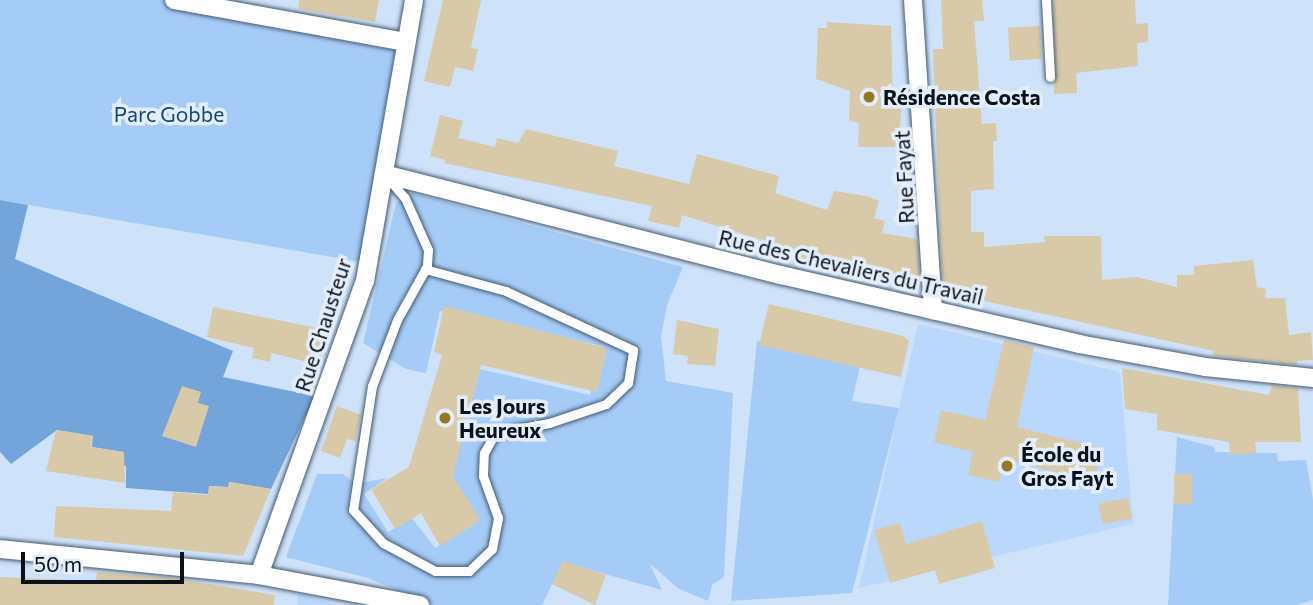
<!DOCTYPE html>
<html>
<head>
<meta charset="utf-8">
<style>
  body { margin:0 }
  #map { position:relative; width:1313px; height:605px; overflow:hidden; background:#cee2f9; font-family:Commissioner,sans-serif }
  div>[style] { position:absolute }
  .built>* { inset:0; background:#bad8fb }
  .green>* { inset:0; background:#a5ccf7 }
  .forest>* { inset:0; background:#73a4da }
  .building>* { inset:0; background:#d8caa8; transform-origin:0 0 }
  .roads { filter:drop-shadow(0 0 2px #455b73) drop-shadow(0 0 2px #455b73) }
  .lane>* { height:9px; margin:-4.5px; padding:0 4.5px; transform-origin:4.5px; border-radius:4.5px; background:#fff }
  .street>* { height:18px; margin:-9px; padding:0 9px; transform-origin:9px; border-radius:9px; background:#fff }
  .dots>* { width:19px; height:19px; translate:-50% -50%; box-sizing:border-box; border:4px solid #e4eefa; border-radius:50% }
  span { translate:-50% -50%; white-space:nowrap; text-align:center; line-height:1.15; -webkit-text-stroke:7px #e4eefa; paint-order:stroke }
  .poi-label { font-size:21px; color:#09121b; font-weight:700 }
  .left { translate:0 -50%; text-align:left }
  .park-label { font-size:21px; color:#124678 }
  .street-label { font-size:21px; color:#09121b }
  .scale { position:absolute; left:21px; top:552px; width:163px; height:32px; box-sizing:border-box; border:4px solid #09121b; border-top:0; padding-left:9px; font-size:21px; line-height:24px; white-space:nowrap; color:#09121b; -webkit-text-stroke:5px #e4eefa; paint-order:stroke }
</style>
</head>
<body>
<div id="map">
  <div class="built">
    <div style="clip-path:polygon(918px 324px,1120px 372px,1133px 524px,859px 588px)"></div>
    <div style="clip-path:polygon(298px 593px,337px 605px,297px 605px)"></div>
  </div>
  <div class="green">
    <div style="clip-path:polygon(0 0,174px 0,404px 42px,368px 263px,0 200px)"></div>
    <div style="clip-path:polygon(413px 193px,683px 267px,667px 305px,661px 336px,666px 381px,733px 393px,724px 577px,712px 585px,708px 601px,679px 589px,650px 564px,662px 590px,563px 562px,542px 605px,433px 605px,368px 578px,286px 557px,317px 474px,343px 474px,355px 484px,387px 478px,364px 494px,388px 532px,412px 518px,435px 548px,473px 525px,447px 479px,476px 368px,590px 395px,603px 346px,440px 311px,426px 373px,406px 369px,363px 343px,396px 203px)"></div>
    <div style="clip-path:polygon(757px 341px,860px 366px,852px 401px,899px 408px,852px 593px,731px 601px)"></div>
    <div style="clip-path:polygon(1177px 437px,1214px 447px,1215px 452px,1277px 453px,1278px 461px,1306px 460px,1313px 500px,1313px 600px,1297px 605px,1168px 605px)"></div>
  </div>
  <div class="forest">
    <div style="clip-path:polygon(0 200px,28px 205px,15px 259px,233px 351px,223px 377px,315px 396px,271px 489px,230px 482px,228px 487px,210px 486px,208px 494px,126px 488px,126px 466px,120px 465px,123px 452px,92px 447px,93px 436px,57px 430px,11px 464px,0 452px)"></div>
  </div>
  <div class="building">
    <div style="clip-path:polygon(299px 0,379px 0,375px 22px,298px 9px)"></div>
    <div style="clip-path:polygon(443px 0,481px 0,471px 48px,478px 49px,473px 71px,455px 67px,450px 87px,424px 81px)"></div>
    <div style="clip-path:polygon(941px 0,982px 0,984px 21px,974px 21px,982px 124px,996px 123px,997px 141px,993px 141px,994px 189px,971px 191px,971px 232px,984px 232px,984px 247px,1045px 242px,1044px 236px,1101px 236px,1102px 280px,1137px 277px,1177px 287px,1177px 275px,1194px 275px,1194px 266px,1253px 260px,1257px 287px,1266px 289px,1265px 298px,1285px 298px,1289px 335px,1311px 332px,1313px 360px,1297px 361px,1297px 365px,1213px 356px,1214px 351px,948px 293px,943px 287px,940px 243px,933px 49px,943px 49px)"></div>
    <div style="clip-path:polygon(1053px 0,1135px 0,1136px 24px,1148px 23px,1148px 42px,1137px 43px,1138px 66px,1076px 73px,1077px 93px,1054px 94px)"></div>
    <div style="clip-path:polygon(827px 22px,891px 26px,893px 103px,902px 104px,898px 147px,858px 147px,859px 123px,849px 121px,850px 91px,816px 79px,818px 28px,827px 28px)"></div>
    <div style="left:1040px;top:26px;width:33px;height:32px;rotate:87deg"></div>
    <div style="clip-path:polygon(440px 115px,463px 121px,458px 138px,495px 147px,497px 138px,518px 143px,526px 129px,618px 151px,614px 166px,689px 184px,697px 154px,779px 176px,775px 193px,827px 210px,834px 191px,867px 196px,879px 201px,874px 218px,885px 221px,882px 233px,917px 239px,920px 278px,911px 285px,843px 269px,772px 251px,774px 244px,682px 215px,679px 228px,648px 221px,652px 206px,444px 163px,445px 160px,430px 156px)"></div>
    <div style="clip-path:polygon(769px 304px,903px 336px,909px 341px,901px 377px,759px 345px)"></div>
    <div style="clip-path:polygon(444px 306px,607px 348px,597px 392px,481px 365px,453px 476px,480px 520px,440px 546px,421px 513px,395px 529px,371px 489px,409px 467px,442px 355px,434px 352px)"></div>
    <div style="clip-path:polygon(213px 307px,327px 330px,320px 365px,271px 353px,270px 362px,252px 358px,254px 348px,207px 337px)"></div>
    <div style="clip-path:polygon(677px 320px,719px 329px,715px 366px,687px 364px,688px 356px,673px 354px)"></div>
    <div style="clip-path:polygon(1004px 340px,1034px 347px,1017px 427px,1102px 448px,1094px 482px,1004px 459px,999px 482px,968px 475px,973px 452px,934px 442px,941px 410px,985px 420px)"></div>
    <div style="clip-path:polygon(1122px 368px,1269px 395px,1272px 385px,1298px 388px,1301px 442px,1255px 442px,1256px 453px,1230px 455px,1229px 442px,1157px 430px,1157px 414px,1125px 409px)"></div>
    <div style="clip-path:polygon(182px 386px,201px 392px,198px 403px,209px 406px,196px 447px,162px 436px)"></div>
    <div style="clip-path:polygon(337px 406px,361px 415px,355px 441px,347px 439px,340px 458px,321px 451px)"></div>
    <div style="clip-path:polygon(56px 430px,93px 436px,91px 447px,124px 452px,125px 483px,46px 471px)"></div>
    <div style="left:1174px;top:474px;width:18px;height:30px"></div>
    <div style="clip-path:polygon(229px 482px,271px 489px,243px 556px,54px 537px,56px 506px,171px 511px,173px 492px,208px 495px,209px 486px,228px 487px)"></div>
    <div style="left:1128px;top:498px;width:21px;height:30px;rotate:79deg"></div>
    <div style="clip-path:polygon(982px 521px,995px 568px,939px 584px,935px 570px,890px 583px,874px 530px,900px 523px,906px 544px)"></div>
    <div style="clip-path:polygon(563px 561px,606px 575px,595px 605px,552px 584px)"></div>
    <div style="clip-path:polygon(97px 572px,172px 578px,275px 595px,274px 605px,0 605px,0 577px,96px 581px)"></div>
  </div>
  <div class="roads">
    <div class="lane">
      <div style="left:1046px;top:0;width:77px;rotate:87deg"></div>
      <div style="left:388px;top:178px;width:26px;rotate:50deg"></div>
      <div style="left:405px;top:198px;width:57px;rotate:66.1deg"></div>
      <div style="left:428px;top:250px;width:16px;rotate:94deg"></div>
      <div style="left:427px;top:266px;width:62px;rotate:119.1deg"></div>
      <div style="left:397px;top:320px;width:71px;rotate:110.7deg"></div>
      <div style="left:372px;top:386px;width:125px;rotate:98.7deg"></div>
      <div style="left:353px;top:510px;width:45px;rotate:47.7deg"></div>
      <div style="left:383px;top:543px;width:27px;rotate:28deg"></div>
      <div style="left:407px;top:556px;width:32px;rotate:28deg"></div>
      <div style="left:435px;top:571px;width:34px"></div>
      <div style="left:469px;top:571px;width:32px;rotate:-44deg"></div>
      <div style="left:492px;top:549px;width:32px;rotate:-79deg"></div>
      <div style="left:498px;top:518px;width:45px;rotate:-109.7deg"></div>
      <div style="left:483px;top:476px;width:23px;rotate:-88deg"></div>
      <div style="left:484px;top:453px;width:23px;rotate:-61deg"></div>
      <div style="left:495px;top:433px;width:55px;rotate:-10.5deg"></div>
      <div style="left:549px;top:423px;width:60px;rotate:-18.4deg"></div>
      <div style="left:606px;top:404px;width:30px;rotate:-44deg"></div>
      <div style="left:628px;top:383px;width:33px;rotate:-81deg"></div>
      <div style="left:633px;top:350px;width:140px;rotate:-155.1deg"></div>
      <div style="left:506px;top:291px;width:84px;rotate:-164.8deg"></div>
    </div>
    <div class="street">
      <div style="left:174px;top:0;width:234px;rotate:10.3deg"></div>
      <div style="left:913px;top:0;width:311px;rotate:86.3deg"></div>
      <div style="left:384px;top:174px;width:410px;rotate:14.3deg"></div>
      <div style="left:781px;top:275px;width:306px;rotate:13deg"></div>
      <div style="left:1079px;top:344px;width:128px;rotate:10.3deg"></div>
      <div style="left:1205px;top:367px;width:109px;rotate:5.8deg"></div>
      <div style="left:0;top:549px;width:260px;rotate:5.7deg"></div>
      <div style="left:259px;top:575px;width:164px;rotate:10.6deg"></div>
      <div style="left:259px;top:575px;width:313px;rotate:-70.2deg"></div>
      <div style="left:365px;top:281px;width:285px;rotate:-80.1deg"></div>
    </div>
  </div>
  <div class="dots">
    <div style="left:869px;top:97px;background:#95781f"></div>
    <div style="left:445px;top:418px;background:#95781f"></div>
    <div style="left:1007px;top:466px;background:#95781f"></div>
  </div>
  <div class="poi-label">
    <span class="left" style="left:883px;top:97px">Résidence Costa</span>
    <span class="left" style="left:459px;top:418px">Les Jours<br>Heureux</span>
    <span class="left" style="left:1021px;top:466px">École du<br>Gros Fayt</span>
  </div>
  <div class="park-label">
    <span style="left:169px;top:114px">Parc Gobbe</span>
  </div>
  <div class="street-label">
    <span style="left:904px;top:177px;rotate:-93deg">Rue Fayat</span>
    <span style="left:851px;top:267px;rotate:13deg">Rue des Chevaliers du Travail</span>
    <span style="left:323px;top:325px;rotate:-72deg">Rue Chausteur</span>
  </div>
  <div class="scale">50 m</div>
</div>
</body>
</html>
